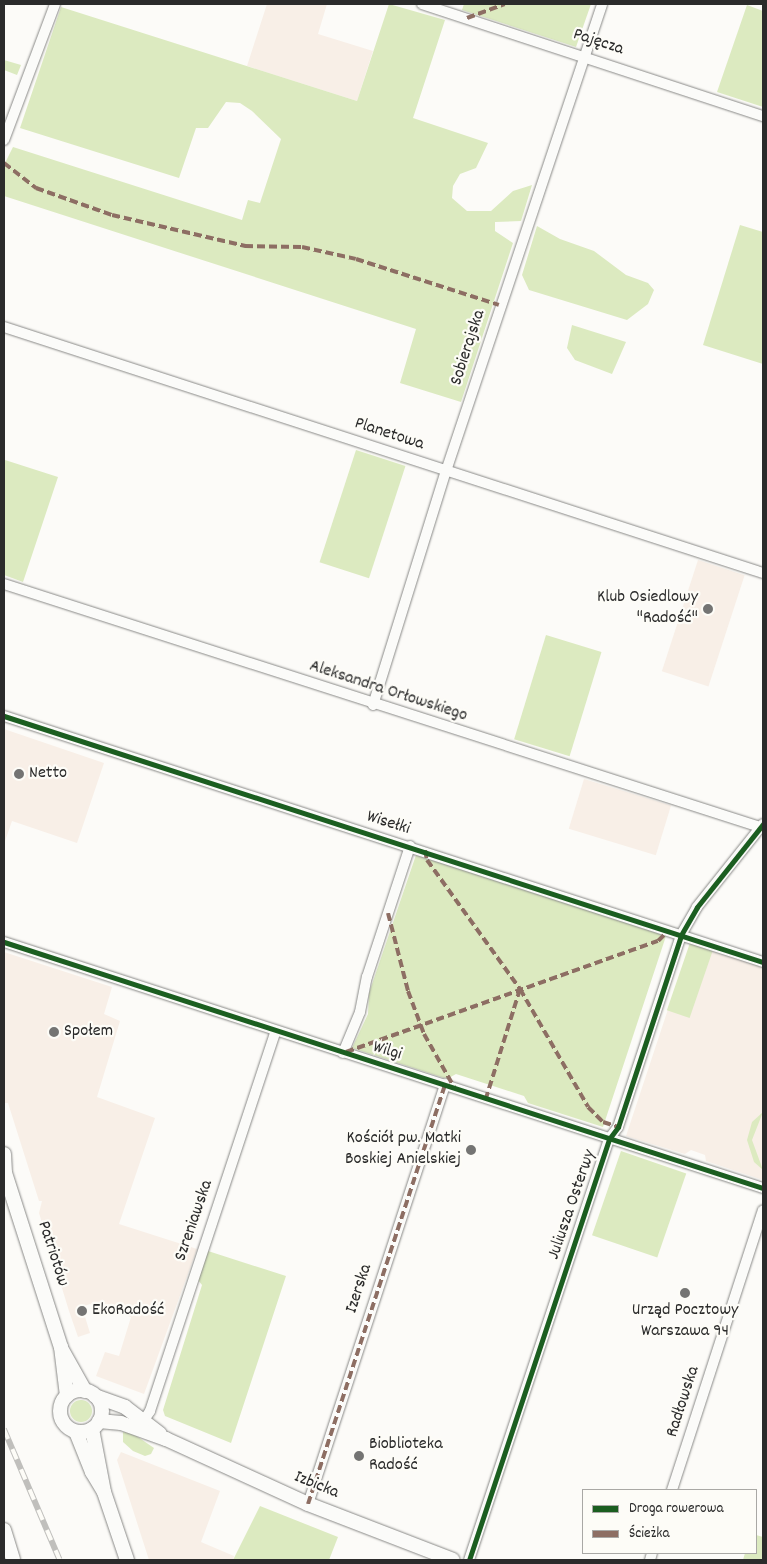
<!DOCTYPE html>
<html>
<head>
<meta charset="utf-8">
<style>
  body { margin:0 }
  #map { position:relative; width:767px; height:1564px; overflow:hidden; background:#fcfbf8; font-family:Dekko,sans-serif }
  div>[style] { position:absolute }
  .built>* { inset:0; background:#f8efe7; transform-origin:0 0 }
  .green>* { inset:0; background:#dceac0; transform-origin:0 0 }
  .round { border-radius:50% }
  .roads { filter:drop-shadow(0 0 1px #898987) drop-shadow(0 0 1px #898987) }
  .street>* { height:10px; margin:-5px; padding:0 5px; transform-origin:5px; border-radius:5px; background:#fbfbf9 }
  .secondary>* { height:14px; margin:-7px; padding:0 7px; transform-origin:7px; border-radius:7px; background:#fbfbf9 }
  .secondary>.ring { margin:-7px; padding:0; box-sizing:content-box; background:none; border:14px solid #fbfbf9; border-radius:50% }
  .rail>* { height:5.5px; margin-top:-2.75px; transform-origin:0; background:repeating-linear-gradient(90deg,#fdfcf7 0 11px,#c0bfbc 0 22px); box-sizing:border-box; border-block:1px solid #c0bfbc }
  .quiet>* { height:4px; margin-top:-2px; transform-origin:0; background:repeating-linear-gradient(90deg,#8d6e63 0 8px,transparent 0 12px) }
  .cycleway>* { height:5px; margin:-2.5px; padding:0 2.5px; transform-origin:2.5px; border-radius:2.5px; background:#1b5e20 }
  .dots>* { width:14px; height:14px; translate:-50% -50%; box-sizing:border-box; border:2px solid #fdfcf7; border-radius:50% }
  span { translate:-50% -50%; white-space:nowrap; text-align:center; line-height:1.15; -webkit-text-stroke:4.5px #fdfcf7; paint-order:stroke }
  .street-label { font-size:18px; color:#2b2b2b }
  .poi-label { font-size:18px; color:#2b2b2b }
  .right { translate:-100% -50%; text-align:right }
  .left { translate:0 -50%; text-align:left }
  .frame { position:absolute; inset:0; border:5px solid #2b2b2b; pointer-events:none }
  .legend { position:absolute; left:582px; top:1489px; width:175px; height:65px; box-sizing:border-box; background:#fdfcf7; border:1px solid #a9a8a5; margin:0; padding:6px 9px; list-style:none; font-size:15px; color:#2b2b2b }
  .legend li { display:flex; align-items:center; gap:10px; height:25px }
  .legend b { width:25px; border:1px solid #a9a8a5 }
</style>
</head>
<body>
<div id="map">
  <div class="built">
    <div style="clip-path:polygon(267px 4px,327px 4px,318px 34px,373px 51px,357px 101px,247px 66px)"></div>
    <div style="left:698px;top:560px;width:49px;height:117px;rotate:18deg"></div>
    <div style="clip-path:polygon(4px 729px,104px 763px,77px 843px,12px 821px,4px 844px)"></div>
    <div style="left:584px;top:779px;width:91px;height:52px;rotate:17deg"></div>
    <div style="clip-path:polygon(690px 943px,763px 967px,763px 1180px,706px 1161px,705px 1155px,691px 1150px,685px 1154px,626px 1136px)"></div>
    <div style="clip-path:polygon(4px 952px,112px 987px,104px 1014px,120px 1021px,97px 1097px,155px 1118px,119px 1224px,197px 1249px,144px 1394px,96px 1376px,105px 1352px,119px 1356px,131px 1317px,90px 1304px,82px 1307px,90px 1333px,78px 1337px,69px 1311px,39px 1213px,42px 1201px,39px 1201px,8px 1103px,4px 1103px)"></div>
    <div style="clip-path:polygon(121px 1452px,220px 1491px,201px 1542px,234px 1556px,233px 1560px,149px 1560px,117px 1460px)"></div>
  </div>
  <div class="green">
    <div style="clip-path:polygon(389px 4px,445px 20px,413px 118px,488px 143px,476px 168px,460px 174px,453px 186px,452px 198px,467px 211px,491px 211px,513px 191px,532px 185px,521px 221px,495px 222px,495px 231px,513px 243px,461px 402px,400px 383px,416px 329px,4px 196px,4px 165px,13px 147px,242px 220px,248px 200px,260px 203px,281px 139px,252px 111px,240px 103px,226px 102px,208px 128px,196px 128px,179px 178px,20px 128px,61px 7px,357px 101px)"></div>
    <div style="clip-path:polygon(464px 4px,591px 4px,576px 47px,462px 10px)"></div>
    <div style="clip-path:polygon(747px 5px,763px 11px,763px 107px,717px 92px)"></div>
    <div style="clip-path:polygon(4px 60px,21px 65px,17px 75px,4px 70px)"></div>
    <div style="clip-path:polygon(740px 225px,763px 232px,763px 364px,703px 345px)"></div>
    <div style="clip-path:polygon(537px 226px,560px 239px,594px 251px,626px 275px,648px 283px,654px 290px,648px 304px,627px 320px,529px 290px,522px 275px)"></div>
    <div style="clip-path:polygon(572px 325px,626px 342px,612px 374px,575px 360px,567px 348px)"></div>
    <div style="left:356px;top:450px;width:52px;height:118px;rotate:18deg"></div>
    <div style="clip-path:polygon(5px 460px,58px 477px,23px 582px,4px 575px)"></div>
    <div style="left:546px;top:635px;width:58px;height:109px;rotate:17deg"></div>
    <div style="clip-path:polygon(416px 855px,666px 936px,603px 1127px,528px 1103px,524px 1096px,456px 1074px,447px 1079px,352px 1048px,368px 1014px,369px 993px)"></div>
    <div style="left:690px;top:943px;width:24px;height:71px;rotate:19deg"></div>
    <div style="clip-path:polygon(763px 1112px,752px 1140px,763px 1170px,754px 1162px,747px 1140px,752px 1122px)"></div>
    <div style="left:621px;top:1151px;width:69px;height:89px;rotate:19deg"></div>
    <div style="clip-path:polygon(208px 1251px,286px 1276px,231px 1443px,165px 1416px,163px 1410px,202px 1285px,198px 1280px)"></div>
    <div class="round" style="left:70px;top:1400px;width:22px;height:22px"></div>
    <div style="clip-path:polygon(123px 1432px,132px 1433px,154px 1448px,151px 1454px,145px 1456px,133px 1451px,123px 1442px)"></div>
    <div style="clip-path:polygon(260px 1506px,338px 1537px,329px 1560px,233px 1560px)"></div>
    <div style="clip-path:polygon(756px 1535px,763px 1537px,763px 1560px,743px 1560px,745px 1553px,756px 1553px)"></div>
  </div>
  <div class="roads">
    <div class="street">
      <div style="left:422px;top:4px;width:359px;rotate:18.2deg"></div>
      <div style="left:4px;top:140px;width:145px;rotate:-69.4deg"></div>
      <div style="left:4px;top:327px;width:798px;rotate:17.96deg"></div>
      <div style="left:4px;top:584px;width:797px;rotate:17.82deg"></div>
      <div style="left:373px;top:705px;width:245px;rotate:-72.7deg"></div>
      <div style="left:446px;top:471px;width:492px;rotate:-71.5deg"></div>
      <div style="left:4px;top:716px;width:798px;rotate:17.96deg"></div>
      <div style="left:4px;top:942px;width:798px;rotate:17.96deg"></div>
      <div style="left:343px;top:1053px;width:44px;rotate:-67.5deg"></div>
      <div style="left:360px;top:1012px;width:36px;rotate:-79deg"></div>
      <div style="left:367px;top:977px;width:138px;rotate:-71.8deg"></div>
      <div style="left:144px;top:1420px;width:11px;rotate:-56deg"></div>
      <div style="left:150px;top:1411px;width:400px;rotate:-71.7deg"></div>
      <div style="left:672px;top:1490px;width:294px;rotate:-72deg"></div>
      <div style="left:308px;top:1504px;width:442px;rotate:-71.9deg"></div>
      <div style="left:469px;top:1560px;width:444px;rotate:-71.6deg"></div>
      <div style="left:609px;top:1139px;width:15px;rotate:-53deg"></div>
      <div style="left:618px;top:1127px;width:202px;rotate:-71.8deg"></div>
      <div style="left:681px;top:935px;width:32px;rotate:-60deg"></div>
      <div style="left:697px;top:907px;width:106px;rotate:-51.5deg"></div>
      <div style="left:650px;top:1560px;width:7px;rotate:-74deg"></div>
    </div>
    <div class="secondary">
      <div style="left:4px;top:1154px;width:19px;rotate:87deg"></div>
      <div style="left:5px;top:1173px;width:183px;rotate:72.2deg"></div>
      <div style="left:61px;top:1347px;width:49px;rotate:83deg"></div>
      <div style="left:62px;top:1350px;width:47px;rotate:60.7deg"></div>
      <div class="ring" style="left:60px;top:1390px;width:28px;height:28px"></div>
      <div style="left:95px;top:1396px;width:32px;rotate:20deg"></div>
      <div style="left:125px;top:1407px;width:44px;rotate:37.6deg"></div>
      <div style="left:99px;top:1421px;width:22px;rotate:5deg"></div>
      <div style="left:121px;top:1423px;width:48px;rotate:19.6deg"></div>
      <div style="left:166px;top:1439px;width:156px;rotate:24.6deg"></div>
      <div style="left:308px;top:1504px;width:155px;rotate:21.1deg"></div>
      <div style="left:92px;top:1429px;width:64px;rotate:79.2deg"></div>
      <div style="left:104px;top:1492px;width:72px;rotate:71.3deg"></div>
      <div style="left:76px;top:1432px;width:43px;rotate:68.2deg"></div>
      <div style="left:92px;top:1472px;width:21px;rotate:59deg"></div>
      <div style="left:4px;top:1530px;width:31px;rotate:73deg"></div>
    </div>
  </div>
  <div class="rail">
    <div style="left:4px;top:1429px;width:142px;rotate:66.9deg"></div>
  </div>
  <div class="quiet">
    <div style="left:467px;top:18px;width:40px;rotate:-20.2deg"></div>
    <div style="left:4px;top:163px;width:41px;rotate:38deg"></div>
    <div style="left:36px;top:188px;width:81px;rotate:19.6deg"></div>
    <div style="left:112px;top:215px;width:137px;rotate:13.1deg"></div>
    <div style="left:245px;top:246px;width:57px;rotate:1deg"></div>
    <div style="left:302px;top:247px;width:55px;rotate:12.5deg"></div>
    <div style="left:356px;top:259px;width:150px;rotate:17.8deg"></div>
    <div style="left:425px;top:850px;width:10px;rotate:79deg"></div>
    <div style="left:427px;top:860px;width:159px;rotate:54.2deg"></div>
    <div style="left:520px;top:989px;width:114px;rotate:107.3deg"></div>
    <div style="left:388px;top:913px;width:81px;rotate:75.6deg"></div>
    <div style="left:408px;top:991px;width:46px;rotate:69.6deg"></div>
    <div style="left:424px;top:1034px;width:61px;rotate:60.5deg"></div>
    <div style="left:520px;top:989px;width:136px;rotate:60deg"></div>
    <div style="left:588px;top:1107px;width:21px;rotate:45deg"></div>
    <div style="left:603px;top:1122px;width:16px;rotate:18deg"></div>
    <div style="left:346px;top:1052px;width:331px;rotate:-19.6deg"></div>
    <div style="left:658px;top:941px;width:14px;rotate:-45deg"></div>
    <div style="left:308px;top:1504px;width:442px;rotate:-71.9deg"></div>
  </div>
  <div class="cycleway">
    <div style="left:4px;top:716px;width:798px;rotate:17.96deg"></div>
    <div style="left:4px;top:942px;width:798px;rotate:17.96deg"></div>
    <div style="left:469px;top:1560px;width:444px;rotate:-71.6deg"></div>
    <div style="left:609px;top:1139px;width:15px;rotate:-53deg"></div>
    <div style="left:618px;top:1127px;width:202px;rotate:-71.8deg"></div>
    <div style="left:681px;top:935px;width:32px;rotate:-60deg"></div>
    <div style="left:697px;top:907px;width:106px;rotate:-51.5deg"></div>
  </div>
  <div class="dots">
    <div style="left:708px;top:609px;background:#747473"></div>
    <div style="left:19px;top:774px;background:#747473"></div>
    <div style="left:54px;top:1032px;background:#747473"></div>
    <div style="left:471px;top:1150px;background:#747473"></div>
    <div style="left:685px;top:1293px;background:#747473"></div>
    <div style="left:82px;top:1311px;background:#747473"></div>
    <div style="left:359px;top:1456px;background:#747473"></div>
  </div>
  <div class="street-label">
    <span style="left:598px;top:43px;rotate:18deg">Pajęcza</span>
    <span style="left:469px;top:348px;rotate:-72deg">Sobierajska</span>
    <span style="left:389px;top:435px;rotate:18deg">Planetowa</span>
    <span style="left:388px;top:692px;rotate:18deg">Aleksandra Orłowskiego</span>
    <span style="left:388px;top:824px;rotate:18deg">Wisełki</span>
    <span style="left:387px;top:1052px;rotate:17deg">Wilgi</span>
    <span style="left:573px;top:1205px;rotate:-71deg">Juliusza Osterwy</span>
    <span style="left:195px;top:1221px;rotate:-71deg">Szreniawska</span>
    <span style="left:52px;top:1254px;rotate:72deg">Patriotów</span>
    <span style="left:360px;top:1289px;rotate:-72deg">Izerska</span>
    <span style="left:684px;top:1402px;rotate:-72deg">Radłowska</span>
    <span style="left:316px;top:1486px;rotate:22deg">Izbicka</span>
  </div>
  <div class="poi-label">
    <span class="right" style="left:698px;top:609px">Klub Osiedlowy<br>"Radość"</span>
    <span class="left" style="left:29px;top:774px">Netto</span>
    <span class="left" style="left:64px;top:1032px">Społem</span>
    <span class="right" style="left:461px;top:1150px">Kościół pw. Matki<br>Boskiej Anielskiej</span>
    <span class="left" style="left:92px;top:1311px">EkoRadość</span>
    <span style="left:685px;top:1322px">Urząd Pocztowy<br>Warszawa 94</span>
    <span class="left" style="left:369px;top:1456px">Bioblioteka<br>Radość</span>
  </div>
  <div class="frame"></div>
  <ul class="legend">
  <li><b style="height:6px;background:#1b5e20"></b>Droga rowerowa</li>
  <li><b style="height:6px;background:#8d6e63"></b>Ścieżka</li>
  </ul>
</div>
</body>
</html>
